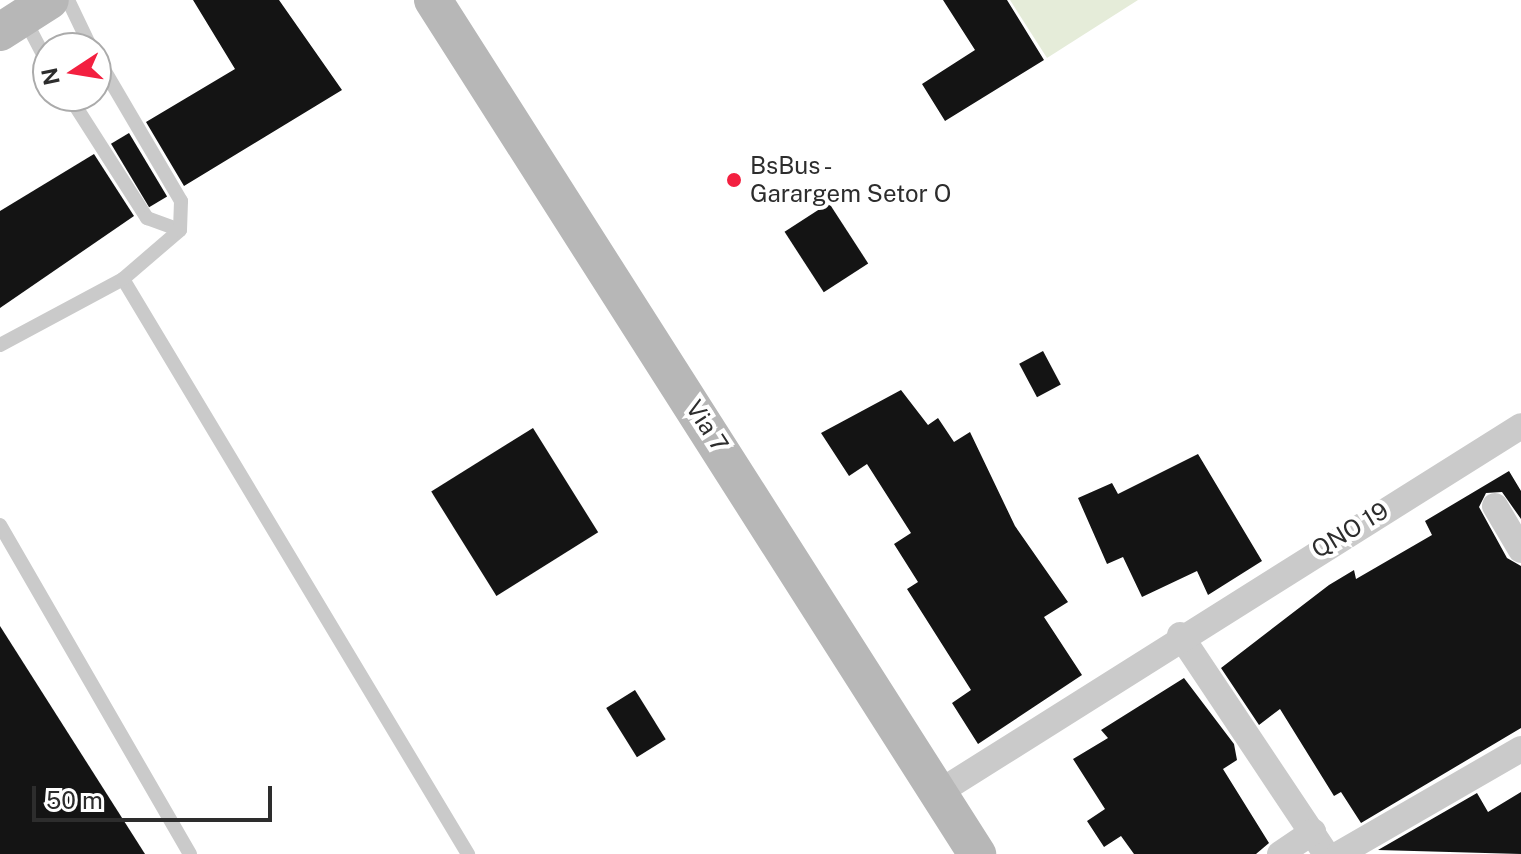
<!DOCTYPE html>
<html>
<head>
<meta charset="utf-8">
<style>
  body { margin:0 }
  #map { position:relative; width:1521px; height:854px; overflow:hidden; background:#fff; font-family:"Public Sans",sans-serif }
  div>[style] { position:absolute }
  .green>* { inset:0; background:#e5ecd9 }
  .building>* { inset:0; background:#141414; transform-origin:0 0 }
  .service>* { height:14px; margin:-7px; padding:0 7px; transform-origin:7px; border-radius:7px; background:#cacaca }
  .minor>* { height:26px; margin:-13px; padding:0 13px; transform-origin:13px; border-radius:13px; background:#cacaca }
  .secondary>* { height:38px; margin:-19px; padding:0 19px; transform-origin:19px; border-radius:19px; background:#b7b7b7 }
  .dots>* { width:22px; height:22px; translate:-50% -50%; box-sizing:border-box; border:4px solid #fff; border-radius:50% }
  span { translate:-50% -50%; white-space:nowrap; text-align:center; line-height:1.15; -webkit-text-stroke:8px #fff; paint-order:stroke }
  .poi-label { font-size:24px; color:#2d2d2d }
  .left { translate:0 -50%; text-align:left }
  .street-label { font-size:24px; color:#2d2d2d }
  .north { position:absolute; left:32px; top:32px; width:80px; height:80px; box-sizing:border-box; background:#fff; border:2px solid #ababab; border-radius:50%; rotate:258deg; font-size:22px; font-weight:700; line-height:32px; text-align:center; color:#2d2d2d }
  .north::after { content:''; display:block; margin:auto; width:28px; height:36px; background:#f32040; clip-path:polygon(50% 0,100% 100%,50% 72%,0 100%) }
  .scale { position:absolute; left:32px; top:786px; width:240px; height:36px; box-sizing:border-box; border:4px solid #2d2d2d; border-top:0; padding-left:10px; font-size:24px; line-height:28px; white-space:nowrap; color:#2d2d2d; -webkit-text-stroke:6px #fff; paint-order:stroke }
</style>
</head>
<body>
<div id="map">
  <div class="green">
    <div style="clip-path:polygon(1010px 0,1138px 0,1047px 58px)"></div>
  </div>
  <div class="building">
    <div style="clip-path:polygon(193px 0,279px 0,342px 90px,184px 186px,146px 122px,235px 69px)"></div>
    <div style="clip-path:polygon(943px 0,1007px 0,1044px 60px,945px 121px,922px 84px,975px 50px)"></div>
    <div style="left:129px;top:133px;width:74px;height:21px;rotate:59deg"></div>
    <div style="clip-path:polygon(94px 154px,134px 216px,0 308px,0 211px)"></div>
    <div style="left:829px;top:203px;width:72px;height:53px;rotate:57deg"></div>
    <div style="left:1043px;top:351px;width:38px;height:27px;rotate:62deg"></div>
    <div style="clip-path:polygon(901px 390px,928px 425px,938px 418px,954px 442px,970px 432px,1015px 526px,1068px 602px,1044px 617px,1082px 675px,978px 744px,952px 703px,971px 690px,907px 589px,918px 582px,894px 544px,911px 533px,867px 464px,849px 476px,821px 433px)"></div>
    <div style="left:533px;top:428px;width:123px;height:120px;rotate:58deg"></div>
    <div style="clip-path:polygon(1198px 454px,1262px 561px,1208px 595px,1197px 571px,1142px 597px,1123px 557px,1107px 564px,1078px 498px,1112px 483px,1118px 494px)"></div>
    <div style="clip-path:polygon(1509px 471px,1521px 491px,1521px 519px,1502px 492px,1486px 493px,1479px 507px,1507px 558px,1521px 566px,1521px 728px,1361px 823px,1341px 792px,1334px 796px,1280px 709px,1259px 725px,1221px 668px,1329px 585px,1354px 570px,1356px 579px,1432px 535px,1425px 521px)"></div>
    <div style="clip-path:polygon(0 626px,145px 854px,0 854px)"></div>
    <div style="clip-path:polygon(1184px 678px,1234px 744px,1237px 760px,1223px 769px,1269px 843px,1256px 854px,1134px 854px,1121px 836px,1104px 847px,1087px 821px,1105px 809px,1073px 759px,1108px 738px,1101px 730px)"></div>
    <div style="left:635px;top:690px;width:58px;height:34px;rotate:58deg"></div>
    <div style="clip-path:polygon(1521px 792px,1521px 854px,1378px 850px,1477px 793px,1488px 812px)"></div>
  </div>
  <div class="service">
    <div style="left:68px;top:0;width:53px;rotate:64.4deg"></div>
    <div style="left:24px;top:18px;width:52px;rotate:62.4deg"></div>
    <div style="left:69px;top:96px;width:145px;rotate:57.4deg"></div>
    <div style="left:147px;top:218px;width:35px;rotate:20deg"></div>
    <div style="left:123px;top:279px;width:671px;rotate:59.04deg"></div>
    <div style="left:0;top:345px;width:140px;rotate:-28.2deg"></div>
    <div style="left:123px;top:279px;width:75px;rotate:-40.7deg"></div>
    <div style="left:180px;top:230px;width:29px;rotate:-88deg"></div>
    <div style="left:181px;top:201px;width:168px;rotate:-120.4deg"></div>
    <div style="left:0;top:525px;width:380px;rotate:60deg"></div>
  </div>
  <div class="minor">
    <div style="left:1495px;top:506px;width:51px;rotate:59.4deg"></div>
    <div style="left:1180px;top:635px;width:263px;rotate:56.3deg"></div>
    <div style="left:941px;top:791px;width:685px;rotate:-32.18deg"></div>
    <div style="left:1280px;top:854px;width:40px;rotate:-34deg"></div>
    <div style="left:1339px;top:854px;width:210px;rotate:-30deg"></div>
  </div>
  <div class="secondary">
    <div style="left:433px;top:0;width:1013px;rotate:57.5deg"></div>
    <div style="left:0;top:32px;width:59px;rotate:-32.6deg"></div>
  </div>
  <div class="dots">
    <div style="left:734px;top:180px;background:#f32040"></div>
  </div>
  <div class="poi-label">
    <span class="left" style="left:750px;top:180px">BsBus -<br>Garargem Setor O</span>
  </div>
  <div class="street-label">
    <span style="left:707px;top:426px;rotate:57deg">Via 7</span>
    <span style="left:1350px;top:530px;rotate:-31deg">QNO 19</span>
  </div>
  <div class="north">N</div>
  <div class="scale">50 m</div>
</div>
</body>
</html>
